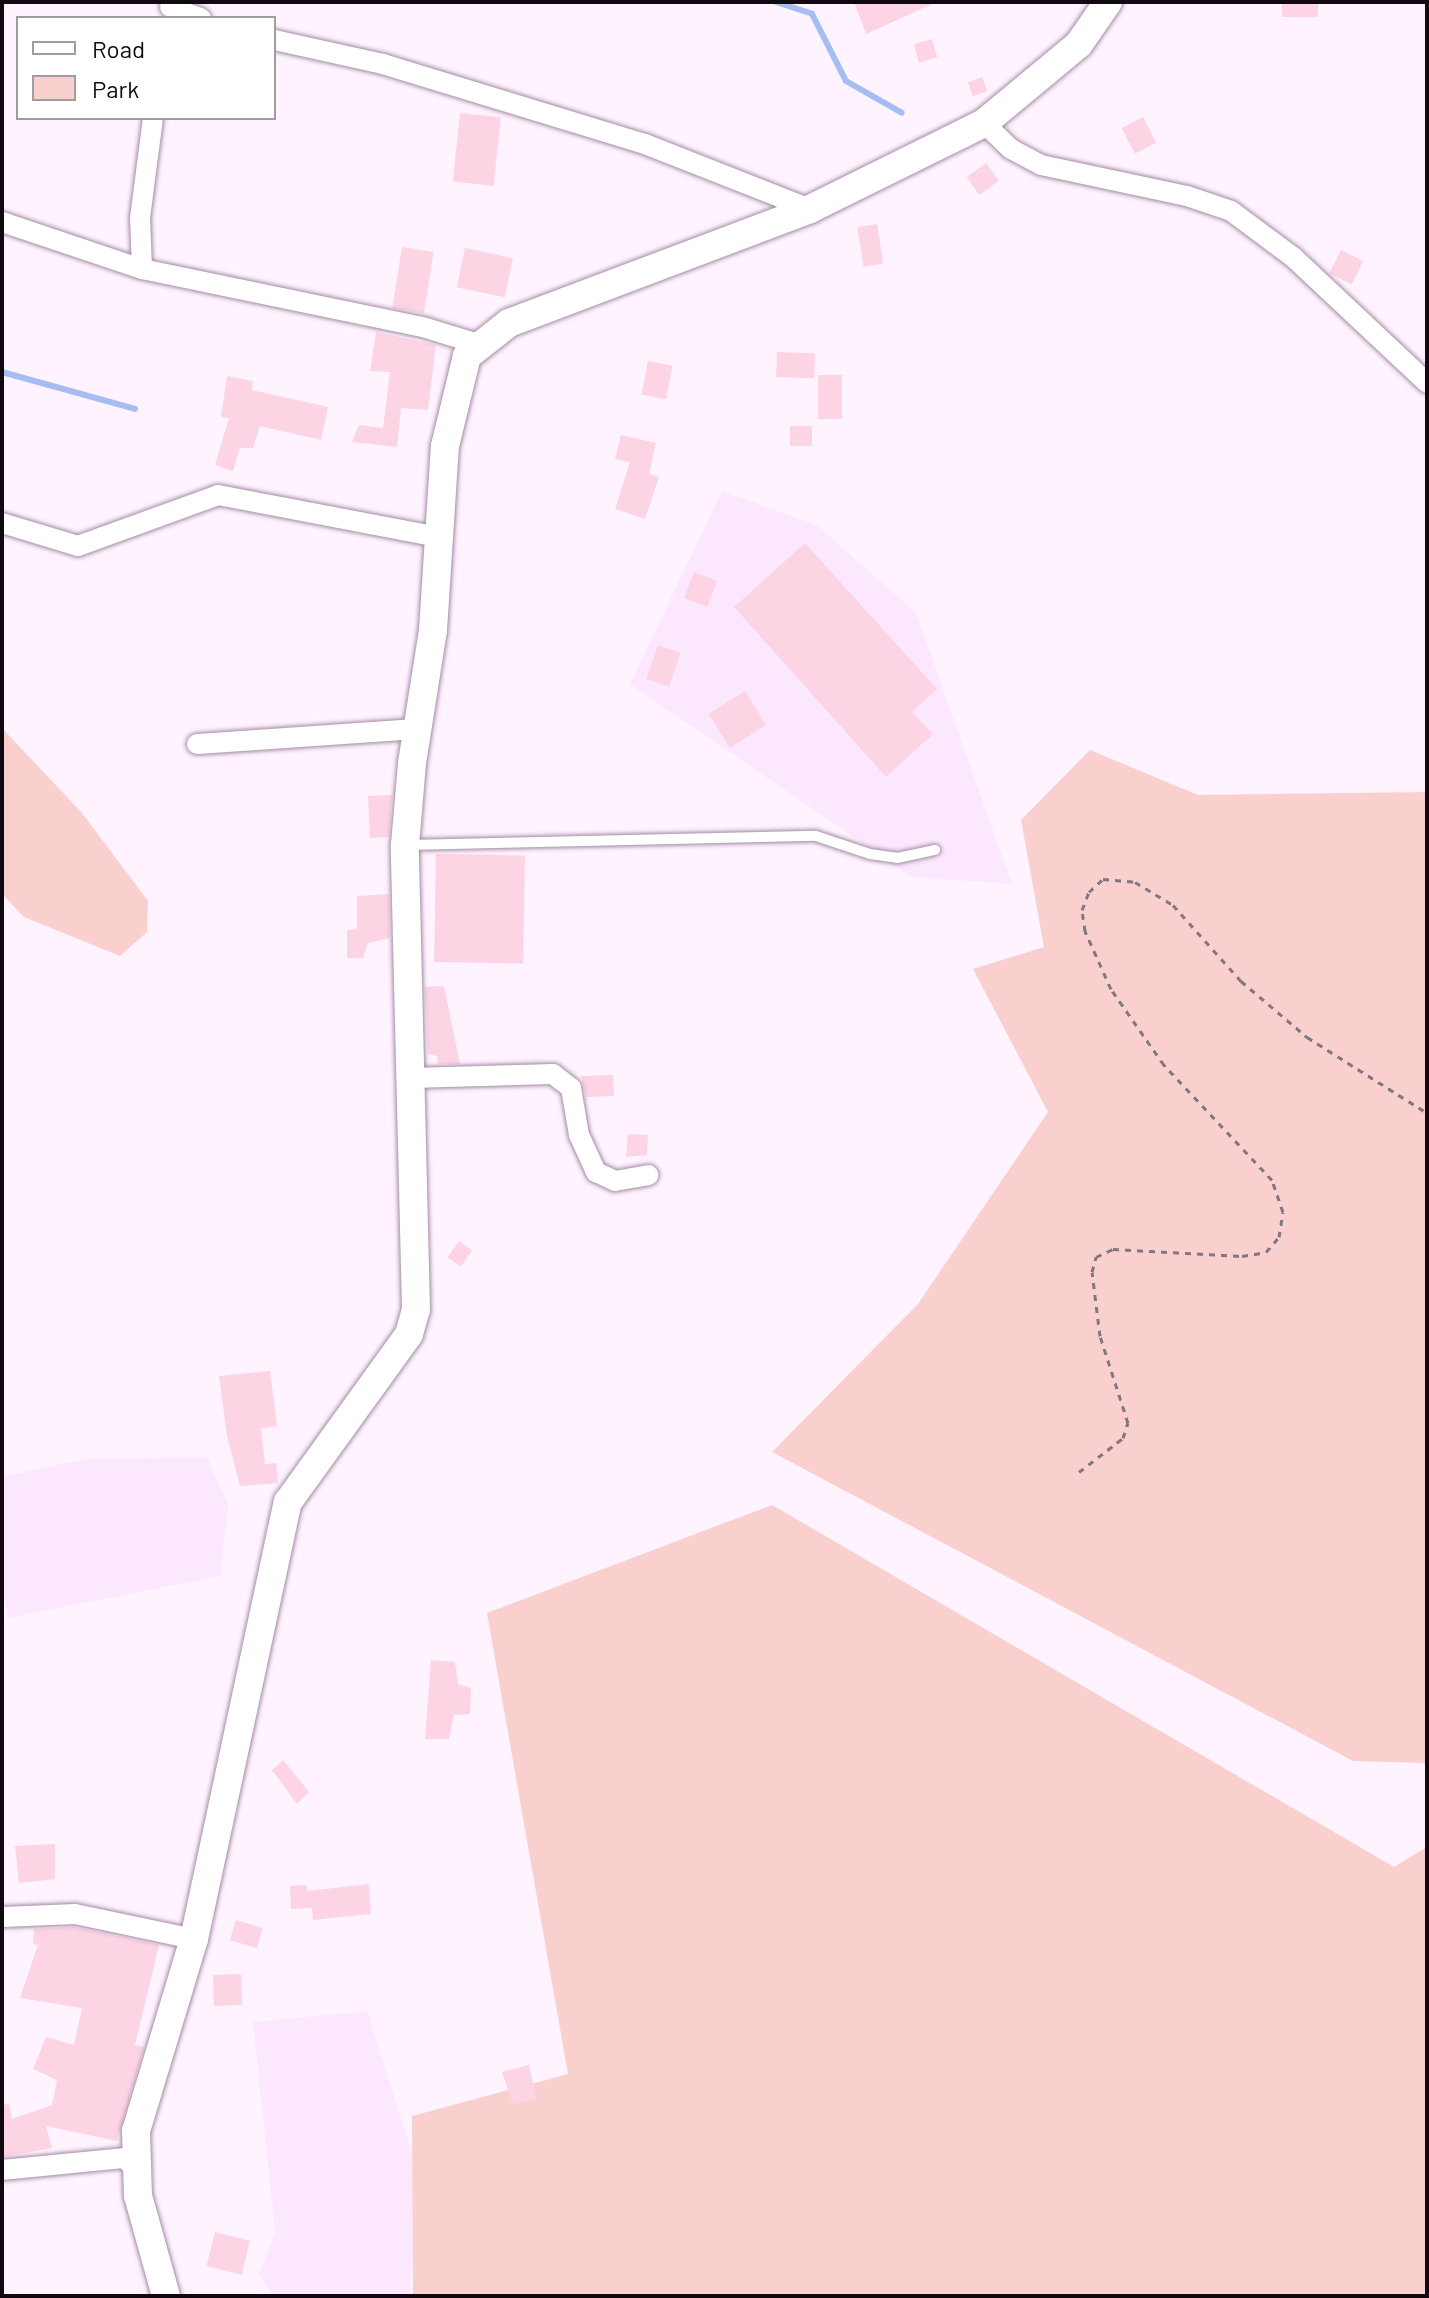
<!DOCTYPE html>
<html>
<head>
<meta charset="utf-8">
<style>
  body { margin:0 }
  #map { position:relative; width:1429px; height:2298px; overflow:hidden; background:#fef3fe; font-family:Barlow,sans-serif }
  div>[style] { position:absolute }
  .built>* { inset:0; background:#fce8fe }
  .green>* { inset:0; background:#fad0cf }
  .stream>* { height:6px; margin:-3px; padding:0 3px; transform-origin:3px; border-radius:3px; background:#a6bdf4 }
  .building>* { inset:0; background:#fcd4e4; transform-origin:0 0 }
  .path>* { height:3px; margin-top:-1.5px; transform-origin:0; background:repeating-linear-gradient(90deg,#817782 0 6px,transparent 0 12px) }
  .roads { filter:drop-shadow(0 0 2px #a48ba6) drop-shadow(0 0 2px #a48ba6) }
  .lane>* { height:10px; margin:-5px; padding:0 5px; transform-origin:5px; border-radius:5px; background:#fff }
  .street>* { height:20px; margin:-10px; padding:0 10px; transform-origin:10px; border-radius:10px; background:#fff }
  .secondary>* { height:28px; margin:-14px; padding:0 14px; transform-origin:14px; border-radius:14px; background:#fff }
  span { translate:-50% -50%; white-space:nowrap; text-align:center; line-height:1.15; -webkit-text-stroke:8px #fff; paint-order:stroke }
  .frame { position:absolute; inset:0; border:4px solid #110812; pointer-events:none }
  .legend { position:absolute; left:16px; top:16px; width:260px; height:104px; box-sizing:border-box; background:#fff; border:2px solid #a09ca0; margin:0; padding:10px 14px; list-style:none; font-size:24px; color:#110812 }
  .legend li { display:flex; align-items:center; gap:16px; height:40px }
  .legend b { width:40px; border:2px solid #a09ca0 }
</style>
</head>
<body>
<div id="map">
  <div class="built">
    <div style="clip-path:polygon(722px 491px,818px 526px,916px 613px,1012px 884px,912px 877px,630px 684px)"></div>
    <div style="clip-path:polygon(207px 1457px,228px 1505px,220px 1576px,8px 1618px,2px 1584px,2px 1477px,85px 1459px)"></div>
    <div style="clip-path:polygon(367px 2011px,420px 2178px,409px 2296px,273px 2296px,259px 2275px,275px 2232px,253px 2022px)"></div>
  </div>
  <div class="green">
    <div style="clip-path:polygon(2px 728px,82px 813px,148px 901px,147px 932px,120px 956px,24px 917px,2px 894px)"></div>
    <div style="clip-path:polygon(1090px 750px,1198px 795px,1427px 792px,1427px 1763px,1353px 1761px,772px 1452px,918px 1304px,1048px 1112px,973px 969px,1044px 947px,1021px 820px)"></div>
    <div style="clip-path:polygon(772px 1505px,1394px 1867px,1427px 1847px,1427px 2296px,413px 2296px,412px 2116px,568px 2074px,487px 1613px)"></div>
  </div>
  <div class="stream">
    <div style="left:776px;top:2px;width:38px;rotate:18deg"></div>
    <div style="left:812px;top:14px;width:75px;rotate:63.1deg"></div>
    <div style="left:846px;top:81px;width:64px;rotate:29.7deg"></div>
    <div style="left:2px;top:372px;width:138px;rotate:15.5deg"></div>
  </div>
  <div class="building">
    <div style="clip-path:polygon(854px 2px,937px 2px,866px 34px)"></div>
    <div style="left:1282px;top:2px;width:36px;height:15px"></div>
    <div style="left:932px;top:39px;width:19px;height:19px;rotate:74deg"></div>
    <div style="left:982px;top:77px;width:15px;height:15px;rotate:70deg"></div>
    <div style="left:460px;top:113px;width:41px;height:69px;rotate:6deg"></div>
    <div style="left:1143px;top:117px;width:29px;height:24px;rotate:63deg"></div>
    <div style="left:986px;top:163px;width:22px;height:24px;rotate:54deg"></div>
    <div style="left:877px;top:224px;width:40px;height:20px;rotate:81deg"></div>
    <div style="left:402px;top:247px;width:32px;height:62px;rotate:9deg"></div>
    <div style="left:465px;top:248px;width:49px;height:40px;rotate:12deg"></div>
    <div style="left:1341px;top:250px;width:25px;height:26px;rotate:27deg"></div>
    <div style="clip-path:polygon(376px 332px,436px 345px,428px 410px,401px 408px,397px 447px,352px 442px,359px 425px,383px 428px,390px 372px,370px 371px)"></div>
    <div style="left:777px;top:352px;width:38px;height:25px;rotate:2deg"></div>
    <div style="left:648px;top:361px;width:25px;height:34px;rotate:11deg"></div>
    <div style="left:818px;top:375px;width:24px;height:44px"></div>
    <div style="clip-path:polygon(227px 376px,253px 381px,252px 390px,328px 407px,321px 440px,260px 426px,253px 448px,240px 448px,233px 471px,215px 465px,229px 418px,221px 417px)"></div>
    <div style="left:790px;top:426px;width:22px;height:20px"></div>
    <div style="clip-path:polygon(621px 435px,656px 443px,649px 474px,659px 477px,645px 519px,615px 509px,630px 462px,615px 459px)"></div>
    <div style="clip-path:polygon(805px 543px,937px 689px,912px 712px,933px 734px,886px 777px,734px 607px)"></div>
    <div style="left:694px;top:572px;width:25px;height:28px;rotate:21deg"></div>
    <div style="left:658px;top:645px;width:24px;height:36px;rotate:19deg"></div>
    <div style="left:745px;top:691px;width:40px;height:43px;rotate:58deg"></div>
    <div style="clip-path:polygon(392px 795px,389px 837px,370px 838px,368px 796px)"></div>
    <div style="left:436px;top:854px;width:89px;height:108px;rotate:1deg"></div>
    <div style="clip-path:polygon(389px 894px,390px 938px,368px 943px,363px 958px,347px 958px,347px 930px,357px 929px,357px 896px)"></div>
    <div style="clip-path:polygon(444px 986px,460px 1064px,438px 1064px,437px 1056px,428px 1054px,425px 987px)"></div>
    <div style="clip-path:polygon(613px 1075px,614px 1096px,586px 1097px,581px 1076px)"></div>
    <div style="clip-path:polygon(628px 1134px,648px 1135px,647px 1155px,626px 1157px)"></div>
    <div style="left:459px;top:1241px;width:16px;height:20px;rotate:35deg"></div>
    <div style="clip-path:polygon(270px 1371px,277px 1426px,261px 1429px,265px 1464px,276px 1463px,278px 1483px,240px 1486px,227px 1436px,219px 1376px)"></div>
    <div style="clip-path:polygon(431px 1660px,455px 1662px,458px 1684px,471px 1688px,470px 1714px,454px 1715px,449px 1739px,425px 1739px)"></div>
    <div style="clip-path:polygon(283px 1760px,309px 1792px,297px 1804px,272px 1770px)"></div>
    <div style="clip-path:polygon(55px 1844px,55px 1879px,19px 1883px,15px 1846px)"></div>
    <div style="clip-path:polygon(369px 1884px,371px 1914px,313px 1920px,312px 1908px,291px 1909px,290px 1886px,307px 1885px,307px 1891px)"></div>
    <div style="left:236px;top:1920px;width:28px;height:21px;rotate:17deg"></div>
    <div style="clip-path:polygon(74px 1927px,159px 1945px,135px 2045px,144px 2047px,117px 2141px,46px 2126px,52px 2148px,2px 2157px,2px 2105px,9px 2104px,12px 2119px,52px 2105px,57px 2080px,33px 2069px,46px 2037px,74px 2045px,82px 2008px,20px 1998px,38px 1945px,33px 1944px,34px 1929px)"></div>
    <div style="left:241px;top:1974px;width:31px;height:28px;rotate:88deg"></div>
    <div style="clip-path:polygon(529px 2065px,537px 2099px,513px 2104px,502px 2072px)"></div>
    <div style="left:215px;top:2232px;width:36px;height:35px;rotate:14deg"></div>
  </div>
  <div class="path">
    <div style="left:1079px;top:1472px;width:56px;rotate:-37.7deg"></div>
    <div style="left:1123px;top:1438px;width:16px;rotate:-72deg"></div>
    <div style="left:1128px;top:1423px;width:91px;rotate:-107.8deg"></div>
    <div style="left:1100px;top:1336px;width:64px;rotate:-97.1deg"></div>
    <div style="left:1092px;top:1272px;width:16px;rotate:-75deg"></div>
    <div style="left:1096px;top:1257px;width:19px;rotate:-25deg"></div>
    <div style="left:1113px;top:1249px;width:129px;rotate:3.1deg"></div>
    <div style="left:1242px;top:1256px;width:24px;rotate:-9deg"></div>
    <div style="left:1266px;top:1252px;width:20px;rotate:-49deg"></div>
    <div style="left:1279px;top:1237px;width:25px;rotate:-81deg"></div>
    <div style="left:1283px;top:1212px;width:34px;rotate:-109deg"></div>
    <div style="left:1272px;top:1180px;width:158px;rotate:-133.2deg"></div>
    <div style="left:1164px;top:1065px;width:93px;rotate:-124.9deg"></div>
    <div style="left:1111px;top:989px;width:64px;rotate:-114.1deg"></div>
    <div style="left:1085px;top:931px;width:21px;rotate:-98deg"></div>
    <div style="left:1082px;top:910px;width:19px;rotate:-69deg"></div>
    <div style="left:1089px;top:892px;width:19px;rotate:-43deg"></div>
    <div style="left:1103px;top:879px;width:32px;rotate:5deg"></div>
    <div style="left:1135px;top:882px;width:44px;rotate:31.2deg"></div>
    <div style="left:1173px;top:905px;width:102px;rotate:48.2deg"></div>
    <div style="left:1241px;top:981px;width:87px;rotate:40.3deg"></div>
    <div style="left:1307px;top:1037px;width:142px;rotate:32.3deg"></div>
  </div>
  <div class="roads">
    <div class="lane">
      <div style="left:407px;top:845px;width:409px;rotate:-1.3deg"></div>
      <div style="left:816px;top:836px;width:57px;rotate:18.4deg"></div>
      <div style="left:870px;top:854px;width:27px;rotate:8deg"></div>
      <div style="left:897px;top:858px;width:39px;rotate:-12deg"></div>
    </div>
    <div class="street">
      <div style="left:170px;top:7px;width:33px;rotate:20deg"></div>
      <div style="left:274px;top:40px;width:112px;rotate:12.4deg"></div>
      <div style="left:383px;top:64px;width:274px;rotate:17deg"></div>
      <div style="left:645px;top:144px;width:177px;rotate:21.5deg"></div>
      <div style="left:984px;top:123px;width:37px;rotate:44deg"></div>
      <div style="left:1011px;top:149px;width:34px;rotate:28deg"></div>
      <div style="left:1041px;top:165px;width:149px;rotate:12deg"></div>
      <div style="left:1187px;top:196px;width:46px;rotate:18.8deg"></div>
      <div style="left:1231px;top:211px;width:77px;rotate:36.6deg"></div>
      <div style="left:1293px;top:257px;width:184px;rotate:43.2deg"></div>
      <div style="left:2px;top:222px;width:148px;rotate:18.6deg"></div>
      <div style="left:142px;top:269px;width:290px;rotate:11.7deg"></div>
      <div style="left:426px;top:328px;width:54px;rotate:17.1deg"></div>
      <div style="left:142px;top:269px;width:51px;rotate:-92.2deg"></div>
      <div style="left:140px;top:218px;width:101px;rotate:-82.6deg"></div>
      <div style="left:2px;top:523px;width:79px;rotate:16.8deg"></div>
      <div style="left:78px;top:546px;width:149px;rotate:-20deg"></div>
      <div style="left:218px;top:495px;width:225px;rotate:10.8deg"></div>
      <div style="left:197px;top:744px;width:221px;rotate:-3.9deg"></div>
      <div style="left:411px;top:1078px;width:142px;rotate:-1.6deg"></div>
      <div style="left:553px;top:1074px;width:23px;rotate:38deg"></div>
      <div style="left:571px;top:1088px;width:48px;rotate:80.3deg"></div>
      <div style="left:579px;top:1135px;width:41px;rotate:65.3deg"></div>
      <div style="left:596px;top:1172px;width:21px;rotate:25deg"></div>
      <div style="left:615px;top:1181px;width:34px;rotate:-10deg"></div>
      <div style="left:2px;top:1917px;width:73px;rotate:-2.4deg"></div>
      <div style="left:75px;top:1914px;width:122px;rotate:11.9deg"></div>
      <div style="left:2px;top:2170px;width:124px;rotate:-5.6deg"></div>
      <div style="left:125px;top:2158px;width:13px;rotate:48deg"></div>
    </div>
    <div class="secondary">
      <div style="left:166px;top:2296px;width:104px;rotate:-105.6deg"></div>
      <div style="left:138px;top:2196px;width:65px;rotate:-91.8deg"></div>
      <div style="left:136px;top:2131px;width:201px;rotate:-73.2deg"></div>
      <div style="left:194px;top:1939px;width:447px;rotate:-77.9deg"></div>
      <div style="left:288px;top:1502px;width:207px;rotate:-54.2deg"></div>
      <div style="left:409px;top:1334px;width:26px;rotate:-74deg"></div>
      <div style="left:416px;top:1309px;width:464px;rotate:-91.4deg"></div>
      <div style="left:405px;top:845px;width:82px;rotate:-85.1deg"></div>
      <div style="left:412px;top:763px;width:135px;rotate:-81deg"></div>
      <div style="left:433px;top:630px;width:184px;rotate:-86.3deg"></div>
      <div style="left:445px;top:446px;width:93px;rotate:-76.3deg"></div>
      <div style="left:467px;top:356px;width:53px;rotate:-38.2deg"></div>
      <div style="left:509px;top:323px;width:322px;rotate:-20.7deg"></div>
      <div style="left:810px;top:209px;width:194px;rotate:-26.3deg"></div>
      <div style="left:984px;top:123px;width:124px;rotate:-39.7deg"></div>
      <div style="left:1079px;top:44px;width:51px;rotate:-55.4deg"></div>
    </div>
  </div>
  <div class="frame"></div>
  <ul class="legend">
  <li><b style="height:10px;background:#fff"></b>Road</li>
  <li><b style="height:22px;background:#fad0cf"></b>Park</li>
  </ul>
</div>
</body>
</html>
